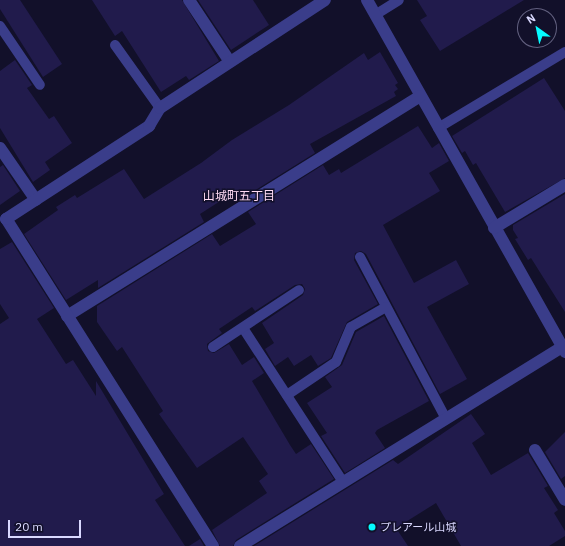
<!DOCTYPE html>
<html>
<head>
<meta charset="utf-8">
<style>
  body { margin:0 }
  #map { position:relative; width:565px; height:546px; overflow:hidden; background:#12102a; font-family:"IBM Plex Sans","Noto Sans JP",sans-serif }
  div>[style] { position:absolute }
  .building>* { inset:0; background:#211b4c }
  .lane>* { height:10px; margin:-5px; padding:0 5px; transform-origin:5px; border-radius:5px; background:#3a3d8a }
  .street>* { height:12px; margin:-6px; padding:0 6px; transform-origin:6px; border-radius:6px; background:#3a3d8a }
  .dots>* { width:11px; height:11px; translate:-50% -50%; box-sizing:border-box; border:2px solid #12102a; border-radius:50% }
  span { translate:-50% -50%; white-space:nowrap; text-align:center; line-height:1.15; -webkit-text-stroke:3px #12102a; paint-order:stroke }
  .poi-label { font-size:11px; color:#dad9ff }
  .left { translate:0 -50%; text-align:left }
  .neighbourhood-label { font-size:12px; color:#ffdbf5 }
  .north { position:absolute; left:517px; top:8px; width:40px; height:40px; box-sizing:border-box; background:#12102a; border:1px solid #62607f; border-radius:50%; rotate:327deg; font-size:11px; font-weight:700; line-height:16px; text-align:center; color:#dad9ff }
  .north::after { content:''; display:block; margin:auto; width:14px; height:18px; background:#05fbff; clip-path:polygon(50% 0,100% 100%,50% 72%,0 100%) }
  .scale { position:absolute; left:8px; top:520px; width:73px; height:18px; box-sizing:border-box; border:2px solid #dad9ff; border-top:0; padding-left:5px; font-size:12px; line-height:14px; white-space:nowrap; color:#dad9ff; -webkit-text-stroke:3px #12102a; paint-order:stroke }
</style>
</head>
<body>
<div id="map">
  <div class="building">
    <div style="clip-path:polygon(0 0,20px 0,62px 64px,43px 77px,0 9px)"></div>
    <div style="clip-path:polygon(92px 0,182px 0,219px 61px,189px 80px,186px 76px,161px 92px,122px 31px,115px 36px)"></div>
    <div style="clip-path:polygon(198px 0,253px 0,269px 25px,231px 50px)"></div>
    <div style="clip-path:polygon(417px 0,524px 0,440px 51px,420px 20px,427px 16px)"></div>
    <div style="clip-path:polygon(380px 52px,398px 83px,395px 85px,398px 89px,394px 92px,396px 96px,310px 144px,315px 153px,241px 199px,236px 191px,200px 214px,204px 222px,98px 288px,98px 280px,66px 300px,24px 234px,58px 210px,56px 207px,75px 195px,77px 198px,124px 169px,144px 199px,201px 163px,232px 140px,289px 105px,364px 53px,368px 60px)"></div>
    <div style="clip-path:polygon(15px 60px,32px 85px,27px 88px,49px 119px,54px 116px,72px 143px,45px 162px,50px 170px,33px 182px,0 128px,0 71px)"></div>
    <div style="clip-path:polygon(544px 78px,565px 111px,565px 178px,505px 212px,476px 163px,473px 165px,465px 151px,462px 153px,452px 136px)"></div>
    <div style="clip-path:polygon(418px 126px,432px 148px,439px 143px,449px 161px,429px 173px,440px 191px,383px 225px,414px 283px,456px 260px,469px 284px,427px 307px,467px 379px,440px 394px,366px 254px,361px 251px,355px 253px,354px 260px,378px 304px,347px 322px,331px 358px,318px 366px,311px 355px,294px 366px,288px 357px,275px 366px,265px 349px,274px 343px,262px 323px,303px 295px,305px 289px,302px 284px,295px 285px,255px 311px,252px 307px,219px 329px,222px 333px,207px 344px,208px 351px,214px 353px,229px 344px,242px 365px,254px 357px,264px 373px,252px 381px,290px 445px,296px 454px,311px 444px,334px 479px,236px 540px,233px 546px,220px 546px,212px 530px,267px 493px,259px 481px,268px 474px,243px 437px,197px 468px,159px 414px,163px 411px,122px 347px,117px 351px,97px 322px,97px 306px,212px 234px,220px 246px,256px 224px,248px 212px,323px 165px,329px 175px,339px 169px,341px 173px)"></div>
    <div style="clip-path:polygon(3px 165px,20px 191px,0 205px,0 167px)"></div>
    <div style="clip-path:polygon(565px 194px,565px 312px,531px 258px,528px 260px,515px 239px,518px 238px,513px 230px,513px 225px)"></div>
    <div style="clip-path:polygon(12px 242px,54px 308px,37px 319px,66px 364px,73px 360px,96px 396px,96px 381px,164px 494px,155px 500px,185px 546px,0 546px,0 324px,9px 318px,0 304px,0 249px)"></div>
    <div style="clip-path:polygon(384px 316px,429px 401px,377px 430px,375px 433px,385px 448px,345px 473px,321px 436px,327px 433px,307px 403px,332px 387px,325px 377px,342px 365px,356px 332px)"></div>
    <div style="clip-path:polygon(471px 414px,485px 434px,472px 443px,491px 475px,528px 453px,548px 486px,544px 488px,558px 510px,554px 513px,565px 531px,565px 536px,549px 546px,461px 546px,436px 503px,396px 528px,408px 546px,254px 546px,393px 460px,398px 464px)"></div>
    <div style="clip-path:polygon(565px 432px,565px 476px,561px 479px,545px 452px)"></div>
    <div style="clip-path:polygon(200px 539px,204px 546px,189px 546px)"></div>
  </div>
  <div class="lane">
    <div style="left:375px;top:15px;width:28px;rotate:-32deg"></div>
    <div style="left:0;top:26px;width:71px;rotate:55.9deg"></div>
    <div style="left:115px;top:45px;width:77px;rotate:54.5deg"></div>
    <div style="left:438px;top:128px;width:148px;rotate:-30.9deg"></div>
    <div style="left:360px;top:257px;width:183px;rotate:62deg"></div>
    <div style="left:243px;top:328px;width:184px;rotate:57deg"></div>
    <div style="left:213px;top:347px;width:103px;rotate:-33.5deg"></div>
    <div style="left:287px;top:395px;width:59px;rotate:-34deg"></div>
    <div style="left:336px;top:362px;width:38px;rotate:-67deg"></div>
    <div style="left:351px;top:327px;width:40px;rotate:-29.7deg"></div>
  </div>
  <div class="street">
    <div style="left:189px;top:0;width:74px;rotate:56.5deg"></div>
    <div style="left:367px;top:0;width:404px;rotate:60.6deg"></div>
    <div style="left:0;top:148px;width:63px;rotate:55.3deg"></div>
    <div style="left:494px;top:228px;width:83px;rotate:-31.2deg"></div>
    <div style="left:67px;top:316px;width:416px;rotate:-31.9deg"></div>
    <div style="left:535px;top:450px;width:58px;rotate:59deg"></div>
    <div style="left:213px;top:546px;width:387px;rotate:-122.3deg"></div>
    <div style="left:6px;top:219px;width:171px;rotate:-33deg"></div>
    <div style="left:149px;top:126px;width:21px;rotate:-59deg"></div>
    <div style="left:160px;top:108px;width:197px;rotate:-33.2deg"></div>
    <div style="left:240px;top:546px;width:379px;rotate:-31.7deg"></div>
  </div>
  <div class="dots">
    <div style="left:372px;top:527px;background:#05fbff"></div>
  </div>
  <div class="poi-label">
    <span class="left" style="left:380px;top:527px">プレアール山城</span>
  </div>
  <div class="neighbourhood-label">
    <span style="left:239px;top:196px">山城町五丁目</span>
  </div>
  <div class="north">N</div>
  <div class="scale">20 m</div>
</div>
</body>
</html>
